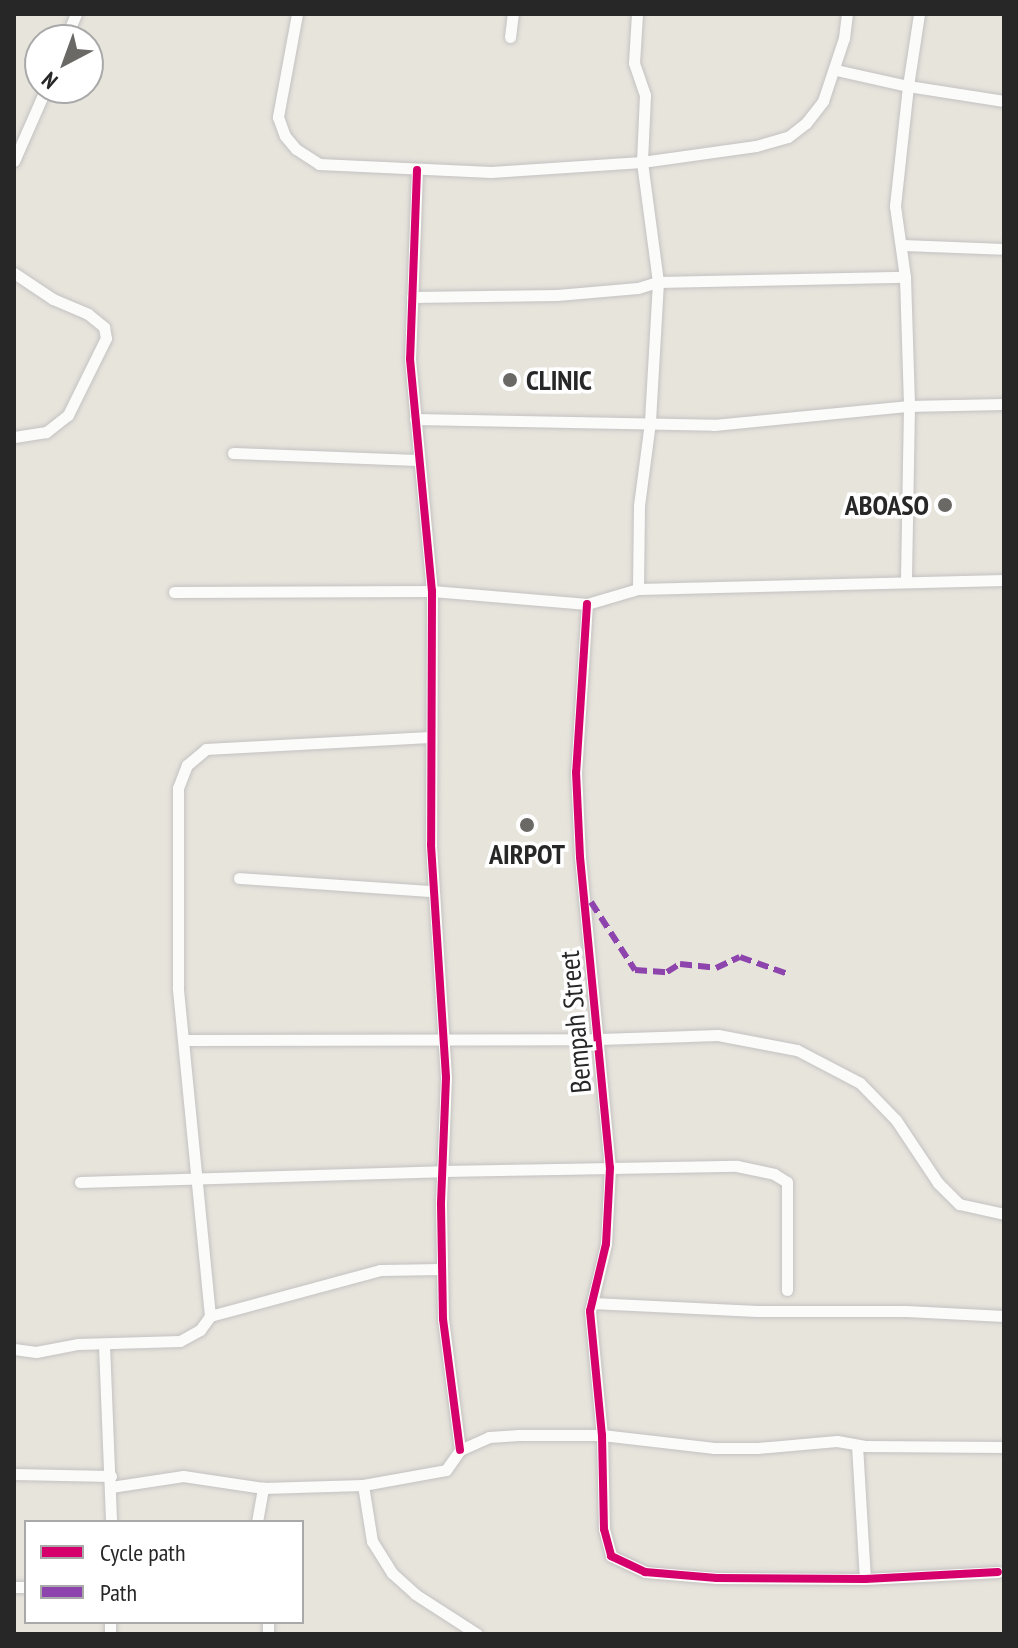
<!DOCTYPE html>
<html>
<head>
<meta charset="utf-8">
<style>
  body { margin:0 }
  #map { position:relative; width:1018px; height:1648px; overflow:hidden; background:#e7e4dc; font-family:"PT Sans Narrow",sans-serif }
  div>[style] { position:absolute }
  .roads { filter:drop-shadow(0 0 2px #c4c2c2) drop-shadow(0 0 2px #c4c2c2) }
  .street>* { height:11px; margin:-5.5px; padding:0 5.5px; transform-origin:5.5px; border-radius:5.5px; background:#fbfbfa }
  .quiet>* { height:6px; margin-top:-3px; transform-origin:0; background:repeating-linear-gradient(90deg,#8e44ad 0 12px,transparent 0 18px) }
  .cycleway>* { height:8px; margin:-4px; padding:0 4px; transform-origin:4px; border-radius:4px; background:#d6006c }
  .dots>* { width:22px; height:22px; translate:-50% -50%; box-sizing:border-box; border:4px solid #fff; border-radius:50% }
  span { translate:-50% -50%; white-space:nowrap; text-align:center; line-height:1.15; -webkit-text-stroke:7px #fff; paint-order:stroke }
  .poi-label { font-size:28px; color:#272727; font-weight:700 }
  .left { translate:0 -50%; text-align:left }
  .right { translate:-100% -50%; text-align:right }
  .street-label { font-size:28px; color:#272727 }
  .frame { position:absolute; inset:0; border:16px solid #272727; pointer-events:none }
  .legend { position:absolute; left:24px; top:1520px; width:280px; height:104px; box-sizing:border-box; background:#fff; border:2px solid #a9a9a9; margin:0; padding:10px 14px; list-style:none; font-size:24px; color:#272727 }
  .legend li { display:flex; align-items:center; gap:16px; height:40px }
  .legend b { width:40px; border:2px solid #a9a9a9 }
  .north { position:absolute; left:24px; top:24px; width:80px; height:80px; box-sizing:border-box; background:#fff; border:2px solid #a9a9a9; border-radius:50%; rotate:221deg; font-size:22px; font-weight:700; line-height:32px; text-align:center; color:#272727 }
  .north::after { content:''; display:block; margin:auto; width:28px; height:36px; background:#6a6966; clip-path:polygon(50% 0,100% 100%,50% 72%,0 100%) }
</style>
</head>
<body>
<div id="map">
  <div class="roads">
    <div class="street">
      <div style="left:297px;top:14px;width:105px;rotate:100.5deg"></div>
      <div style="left:278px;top:117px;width:20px;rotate:70deg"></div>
      <div style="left:285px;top:136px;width:17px;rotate:50deg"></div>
      <div style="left:296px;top:149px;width:27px;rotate:33deg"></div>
      <div style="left:319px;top:164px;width:172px;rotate:2.7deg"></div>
      <div style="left:491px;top:172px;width:151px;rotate:-3.8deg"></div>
      <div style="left:642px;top:162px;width:115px;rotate:-8deg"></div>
      <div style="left:756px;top:146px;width:33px;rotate:-16deg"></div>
      <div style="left:788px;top:137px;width:23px;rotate:-38deg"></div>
      <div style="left:806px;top:123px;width:28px;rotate:-52deg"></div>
      <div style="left:823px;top:101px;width:66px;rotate:-71.6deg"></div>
      <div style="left:844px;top:38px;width:24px;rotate:-83deg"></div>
      <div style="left:637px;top:14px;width:49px;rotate:93.5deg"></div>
      <div style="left:634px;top:63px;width:34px;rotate:71deg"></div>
      <div style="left:645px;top:95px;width:67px;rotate:92.6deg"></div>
      <div style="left:642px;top:162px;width:121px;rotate:82.4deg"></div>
      <div style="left:658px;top:282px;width:140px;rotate:93.3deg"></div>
      <div style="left:650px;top:422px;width:85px;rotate:97.5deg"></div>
      <div style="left:639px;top:506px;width:83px;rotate:90.7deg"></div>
      <div style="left:919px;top:14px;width:73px;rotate:98.7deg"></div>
      <div style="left:908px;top:86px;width:97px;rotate:8.9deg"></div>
      <div style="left:510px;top:37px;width:23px;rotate:-83deg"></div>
      <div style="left:65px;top:40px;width:28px;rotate:-67deg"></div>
      <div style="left:836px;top:70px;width:74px;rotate:12.5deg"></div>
      <div style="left:908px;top:86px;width:121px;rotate:96.2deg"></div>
      <div style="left:895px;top:206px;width:72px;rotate:82deg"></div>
      <div style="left:905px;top:277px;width:129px;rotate:88.2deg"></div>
      <div style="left:909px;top:406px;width:174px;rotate:91deg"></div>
      <div style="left:14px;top:161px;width:80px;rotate:-66.3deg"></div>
      <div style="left:417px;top:170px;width:189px;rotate:92.1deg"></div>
      <div style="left:410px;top:359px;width:233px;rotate:84.6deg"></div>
      <div style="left:432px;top:591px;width:254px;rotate:90.2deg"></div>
      <div style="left:431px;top:845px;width:233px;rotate:86.3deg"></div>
      <div style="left:446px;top:1078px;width:127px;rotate:92.3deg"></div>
      <div style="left:441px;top:1205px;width:114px;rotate:89deg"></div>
      <div style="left:443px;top:1319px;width:132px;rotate:82.6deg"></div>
      <div style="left:902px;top:245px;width:102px;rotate:2.2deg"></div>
      <div style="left:14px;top:273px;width:47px;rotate:33.7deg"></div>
      <div style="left:53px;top:299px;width:38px;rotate:23deg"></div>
      <div style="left:88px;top:314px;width:21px;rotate:39deg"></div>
      <div style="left:104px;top:327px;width:11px;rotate:80deg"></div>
      <div style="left:106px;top:338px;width:86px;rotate:116.3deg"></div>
      <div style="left:68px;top:415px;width:28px;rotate:142deg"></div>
      <div style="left:46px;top:432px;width:32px;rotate:171deg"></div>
      <div style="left:412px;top:297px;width:145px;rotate:-0.8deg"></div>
      <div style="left:557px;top:295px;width:81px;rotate:-4.9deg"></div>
      <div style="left:638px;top:288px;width:21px;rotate:-17deg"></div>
      <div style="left:658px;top:282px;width:247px;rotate:-1.2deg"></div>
      <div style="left:415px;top:419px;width:299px;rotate:1.1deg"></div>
      <div style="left:714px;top:425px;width:196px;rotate:-5.6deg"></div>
      <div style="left:909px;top:406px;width:95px;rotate:-1.2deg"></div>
      <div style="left:233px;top:453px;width:185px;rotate:2.2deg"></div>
      <div style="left:174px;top:592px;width:258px;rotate:-0.2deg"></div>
      <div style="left:432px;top:591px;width:156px;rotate:4.8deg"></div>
      <div style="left:587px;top:604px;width:53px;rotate:-16.4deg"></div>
      <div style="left:638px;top:589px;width:366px;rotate:-1.4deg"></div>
      <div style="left:587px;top:604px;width:168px;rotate:93.7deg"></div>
      <div style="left:576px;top:772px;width:85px;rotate:87.3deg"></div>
      <div style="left:580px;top:857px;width:312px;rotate:84.5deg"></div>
      <div style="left:610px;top:1168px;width:76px;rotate:93deg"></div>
      <div style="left:606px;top:1244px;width:69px;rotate:103.4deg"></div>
      <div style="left:590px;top:1311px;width:125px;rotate:84.5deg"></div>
      <div style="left:602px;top:1435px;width:94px;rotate:88.8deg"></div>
      <div style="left:604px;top:1529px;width:28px;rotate:75deg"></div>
      <div style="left:611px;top:1556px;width:38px;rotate:25deg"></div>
      <div style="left:645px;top:1572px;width:72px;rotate:4.8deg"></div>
      <div style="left:717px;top:1578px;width:148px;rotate:0.4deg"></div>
      <div style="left:865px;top:1579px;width:133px;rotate:-3deg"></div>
      <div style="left:239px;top:878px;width:193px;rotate:3.9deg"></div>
      <div style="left:184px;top:1040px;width:415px;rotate:-0.1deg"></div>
      <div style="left:599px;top:1039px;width:119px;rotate:-1.9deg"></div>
      <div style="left:718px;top:1035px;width:80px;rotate:10.8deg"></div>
      <div style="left:797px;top:1050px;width:71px;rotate:27.6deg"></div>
      <div style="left:860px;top:1083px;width:52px;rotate:45.8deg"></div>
      <div style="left:896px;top:1120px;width:76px;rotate:56.3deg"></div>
      <div style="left:938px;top:1183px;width:30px;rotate:45deg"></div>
      <div style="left:959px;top:1204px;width:46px;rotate:12.5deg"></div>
      <div style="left:80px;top:1182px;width:362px;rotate:-1.7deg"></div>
      <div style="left:442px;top:1171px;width:295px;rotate:-1deg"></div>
      <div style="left:737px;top:1166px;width:38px;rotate:12deg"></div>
      <div style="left:774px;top:1174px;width:15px;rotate:32deg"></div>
      <div style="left:787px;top:1182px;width:108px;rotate:90deg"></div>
      <div style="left:592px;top:1303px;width:165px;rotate:2.8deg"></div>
      <div style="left:757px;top:1311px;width:149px"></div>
      <div style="left:906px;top:1311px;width:98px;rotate:2.9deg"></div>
      <div style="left:210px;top:1316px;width:330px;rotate:-95.6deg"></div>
      <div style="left:178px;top:988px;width:200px;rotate:-90deg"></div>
      <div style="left:178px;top:788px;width:25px;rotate:-69deg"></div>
      <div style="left:187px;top:765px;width:25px;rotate:-40deg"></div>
      <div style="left:206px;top:749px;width:223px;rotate:-3.1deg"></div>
      <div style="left:104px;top:1345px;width:177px;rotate:87.7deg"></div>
      <div style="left:14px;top:1349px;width:22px;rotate:8deg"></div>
      <div style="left:36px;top:1352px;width:43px;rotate:-10.8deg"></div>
      <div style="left:78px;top:1344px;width:102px;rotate:-1.7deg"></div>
      <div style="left:180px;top:1341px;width:23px;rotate:-29deg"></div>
      <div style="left:200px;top:1330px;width:17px;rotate:-54deg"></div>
      <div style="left:210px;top:1316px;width:176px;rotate:-15.1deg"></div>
      <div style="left:380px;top:1270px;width:62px;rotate:-0.9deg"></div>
      <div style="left:857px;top:1445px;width:134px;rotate:86.6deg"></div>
      <div style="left:14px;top:1474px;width:97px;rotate:1.2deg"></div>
      <div style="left:363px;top:1485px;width:57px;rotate:80.9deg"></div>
      <div style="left:372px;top:1541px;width:38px;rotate:58deg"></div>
      <div style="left:392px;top:1573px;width:31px;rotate:42deg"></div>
      <div style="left:415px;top:1594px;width:74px;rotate:32.8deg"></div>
      <div style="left:111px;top:1487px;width:73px;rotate:-8.7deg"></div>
      <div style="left:183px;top:1476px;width:81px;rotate:8.5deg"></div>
      <div style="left:263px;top:1488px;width:100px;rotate:-1.7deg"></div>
      <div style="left:363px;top:1485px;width:84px;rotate:-10.2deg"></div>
      <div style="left:446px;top:1470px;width:24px;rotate:-55deg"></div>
      <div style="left:460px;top:1450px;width:32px;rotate:-24deg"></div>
      <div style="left:489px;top:1437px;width:30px;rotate:-4deg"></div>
      <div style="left:519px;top:1435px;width:83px"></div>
      <div style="left:602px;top:1435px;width:113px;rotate:6.6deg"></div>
      <div style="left:714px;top:1448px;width:43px"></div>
      <div style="left:757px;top:1448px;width:80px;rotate:-5deg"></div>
      <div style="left:837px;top:1441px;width:27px;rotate:10deg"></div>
      <div style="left:864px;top:1446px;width:140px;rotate:0.4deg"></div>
      <div style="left:257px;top:1522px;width:35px;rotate:-80deg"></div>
      <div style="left:14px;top:1587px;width:12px"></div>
      <div style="left:110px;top:1622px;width:12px;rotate:90deg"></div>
      <div style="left:268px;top:1622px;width:12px;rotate:90deg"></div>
    </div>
  </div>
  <div class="quiet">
    <div style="left:591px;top:902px;width:81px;rotate:57.1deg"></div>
    <div style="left:635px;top:970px;width:32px;rotate:4deg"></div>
    <div style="left:667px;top:972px;width:15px;rotate:-32deg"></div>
    <div style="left:680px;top:964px;width:36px;rotate:6deg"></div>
    <div style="left:716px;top:968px;width:26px;rotate:-25deg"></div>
    <div style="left:740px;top:957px;width:51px;rotate:19.5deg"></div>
  </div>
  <div class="cycleway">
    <div style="left:417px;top:170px;width:189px;rotate:92.1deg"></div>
    <div style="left:410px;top:359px;width:233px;rotate:84.6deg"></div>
    <div style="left:432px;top:591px;width:254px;rotate:90.2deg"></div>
    <div style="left:431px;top:845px;width:233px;rotate:86.3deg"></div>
    <div style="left:446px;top:1078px;width:127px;rotate:92.3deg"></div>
    <div style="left:441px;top:1205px;width:114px;rotate:89deg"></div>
    <div style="left:443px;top:1319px;width:132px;rotate:82.6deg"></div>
    <div style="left:587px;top:604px;width:168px;rotate:93.7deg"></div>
    <div style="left:576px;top:772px;width:85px;rotate:87.3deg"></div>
    <div style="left:580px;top:857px;width:312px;rotate:84.5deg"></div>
    <div style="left:610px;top:1168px;width:76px;rotate:93deg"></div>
    <div style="left:606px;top:1244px;width:69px;rotate:103.4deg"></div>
    <div style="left:590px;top:1311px;width:125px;rotate:84.5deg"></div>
    <div style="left:602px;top:1435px;width:94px;rotate:88.8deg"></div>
    <div style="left:604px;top:1529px;width:28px;rotate:75deg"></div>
    <div style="left:611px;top:1556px;width:38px;rotate:25deg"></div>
    <div style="left:645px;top:1572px;width:72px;rotate:4.8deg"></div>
    <div style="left:717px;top:1578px;width:148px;rotate:0.4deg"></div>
    <div style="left:865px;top:1579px;width:133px;rotate:-3deg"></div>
  </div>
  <div class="dots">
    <div style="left:510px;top:380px;background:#6a6966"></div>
    <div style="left:945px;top:505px;background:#6a6966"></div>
    <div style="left:527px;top:825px;background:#6a6966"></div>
  </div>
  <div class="poi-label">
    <span class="left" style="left:526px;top:380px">CLINIC</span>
    <span class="right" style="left:929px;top:505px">ABOASO</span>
    <span style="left:527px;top:854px">AIRPOT</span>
  </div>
  <div class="street-label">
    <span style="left:575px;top:1022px;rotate:-95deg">Bempah Street</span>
  </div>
  <div class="frame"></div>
  <ul class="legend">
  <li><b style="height:10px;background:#d6006c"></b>Cycle path</li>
  <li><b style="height:10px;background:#8e44ad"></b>Path</li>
  </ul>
  <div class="north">N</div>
</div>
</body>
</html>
